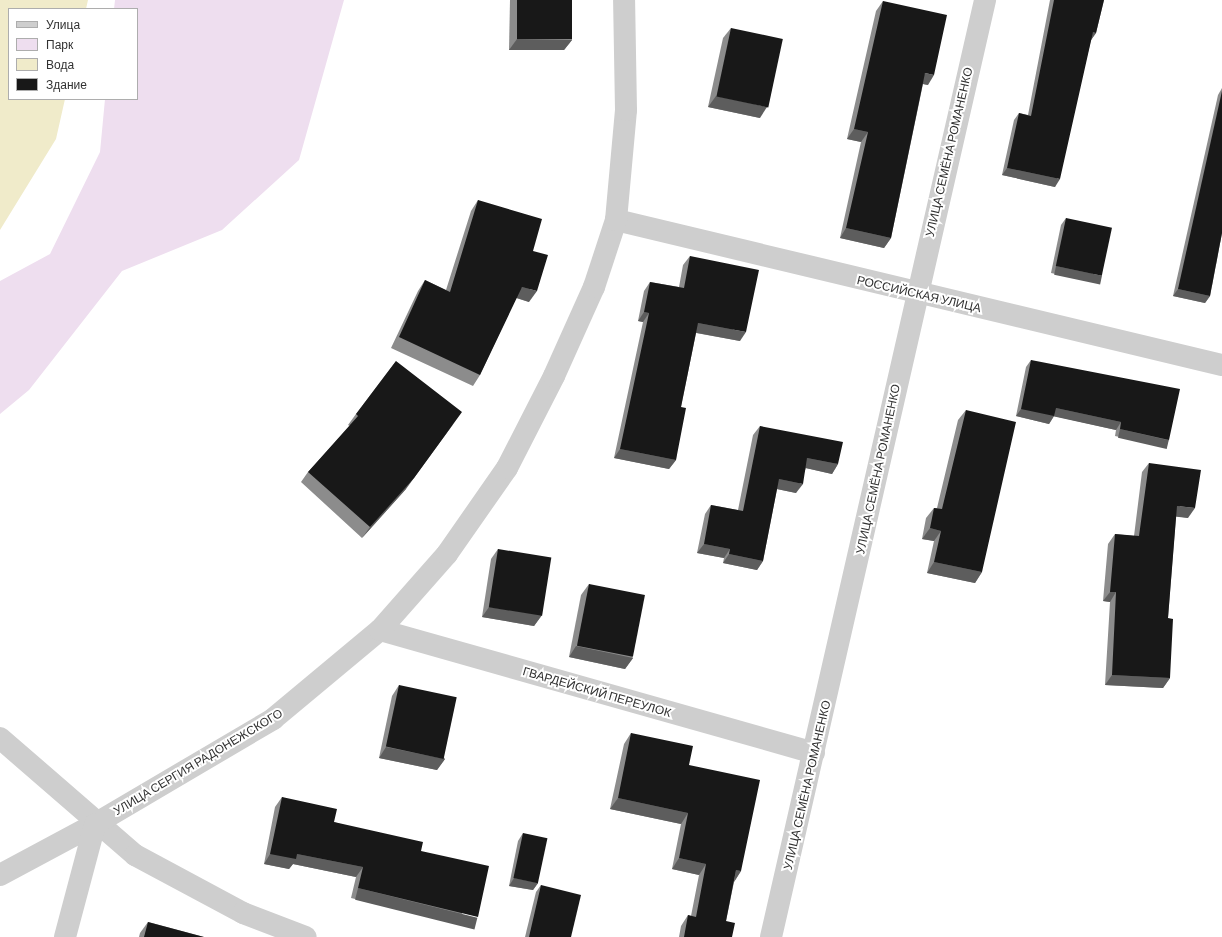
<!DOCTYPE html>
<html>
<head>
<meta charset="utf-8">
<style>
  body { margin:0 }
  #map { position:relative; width:1222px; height:937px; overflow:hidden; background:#fff; font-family:Barlow,sans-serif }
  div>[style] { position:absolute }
  .green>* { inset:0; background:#eedeef }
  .water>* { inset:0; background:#f0ebca }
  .minor>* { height:22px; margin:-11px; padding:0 11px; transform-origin:11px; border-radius:11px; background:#cecece }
  .wall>* { inset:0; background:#8c8c8c }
  .shaded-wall>* { inset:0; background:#5d5d5d; transform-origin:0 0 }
  .building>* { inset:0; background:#181818; transform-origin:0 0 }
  span { translate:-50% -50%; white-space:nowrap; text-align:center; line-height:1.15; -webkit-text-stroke:4px #fff; paint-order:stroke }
  .street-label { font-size:12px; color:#313131 }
  .legend { position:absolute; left:8px; top:8px; width:130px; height:92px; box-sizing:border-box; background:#fff; border:1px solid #adadad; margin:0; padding:5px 7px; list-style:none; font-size:12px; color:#313131 }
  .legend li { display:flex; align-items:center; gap:8px; height:20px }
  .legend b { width:20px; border:1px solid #adadad }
</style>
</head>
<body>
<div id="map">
  <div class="green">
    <div style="clip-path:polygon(115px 0,344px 0,299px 160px,222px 230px,122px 271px,29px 390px,0 414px,0 281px,50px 254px,100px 152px,105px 99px,137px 99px,137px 9px,114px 9px)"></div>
  </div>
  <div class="water">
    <div style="clip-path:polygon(0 0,88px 0,86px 9px,9px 9px,9px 99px,65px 99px,56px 139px,0 230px)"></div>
  </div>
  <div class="minor">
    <div style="left:616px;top:220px;width:623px;rotate:13.46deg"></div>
    <div style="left:380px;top:630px;width:451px;rotate:15.8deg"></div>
    <div style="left:0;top:738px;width:179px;rotate:40.9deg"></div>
    <div style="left:135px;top:855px;width:123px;rotate:28.2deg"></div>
    <div style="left:243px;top:913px;width:67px;rotate:20.9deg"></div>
    <div style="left:0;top:875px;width:108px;rotate:-28.2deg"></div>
    <div style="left:95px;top:824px;width:207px;rotate:-30.5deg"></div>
    <div style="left:273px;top:719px;width:139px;rotate:-39.8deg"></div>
    <div style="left:380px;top:630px;width:101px;rotate:-48.6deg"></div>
    <div style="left:447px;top:554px;width:105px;rotate:-55.1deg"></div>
    <div style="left:507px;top:468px;width:103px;rotate:-62.9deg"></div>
    <div style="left:554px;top:376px;width:98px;rotate:-65.8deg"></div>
    <div style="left:594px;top:287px;width:71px;rotate:-71.8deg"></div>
    <div style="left:616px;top:220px;width:110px;rotate:-84.8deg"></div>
    <div style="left:626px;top:110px;width:110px;rotate:-91deg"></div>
    <div style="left:65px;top:937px;width:117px;rotate:-75.1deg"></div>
    <div style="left:771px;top:937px;width:961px;rotate:-77.13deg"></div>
  </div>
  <div class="wall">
    <div style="clip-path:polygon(510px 0,572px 0,572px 40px,564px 50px,509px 50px)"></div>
    <div style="clip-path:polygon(1050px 0,1104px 0,1096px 33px,1091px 40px,1055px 187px,1002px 175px,1014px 120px,1019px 113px,1028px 115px)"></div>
    <div style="clip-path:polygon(883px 1px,928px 85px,923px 84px,891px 238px,884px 248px,840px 238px,861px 142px,847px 139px,876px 11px)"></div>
    <div style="clip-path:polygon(731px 28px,760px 118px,708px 107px,723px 38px)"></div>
    <div style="clip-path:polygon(1222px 88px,1222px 233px,1210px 296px,1205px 303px,1173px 296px,1218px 95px)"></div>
    <div style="clip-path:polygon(478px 200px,533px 251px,529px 302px,516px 298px,480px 375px,473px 386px,391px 348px,418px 291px,425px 280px,446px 290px,471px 211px)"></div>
    <div style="clip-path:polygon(1066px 218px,1097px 283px,1051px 273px,1061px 225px)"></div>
    <div style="clip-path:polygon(690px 256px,740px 341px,696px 333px,681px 407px,676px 460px,669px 469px,614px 458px,643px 322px,638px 321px,644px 291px,650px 282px,679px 287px,683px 265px)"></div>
    <div style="clip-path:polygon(1031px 360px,1169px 440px,1164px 447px,1115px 436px,1116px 430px,1054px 416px,1049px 424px,1016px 416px,1026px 367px)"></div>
    <div style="clip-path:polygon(396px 361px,406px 489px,362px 538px,301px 482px,308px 472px,350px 426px,348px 425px,356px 414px)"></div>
    <div style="clip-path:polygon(966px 410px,982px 572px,975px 583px,927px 573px,934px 541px,922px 539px,926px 518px,934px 508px,937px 508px,958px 420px)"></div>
    <div style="clip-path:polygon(760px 426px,838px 464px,832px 474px,806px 468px,796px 493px,777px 489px,763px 561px,757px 570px,723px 563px,724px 558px,697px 553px,705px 514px,711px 505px,738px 510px,753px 435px)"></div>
    <div style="clip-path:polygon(1149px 463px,1188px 518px,1176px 516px,1168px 618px,1170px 678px,1163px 688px,1105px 685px,1110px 602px,1103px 601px,1108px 544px,1115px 534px,1134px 536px,1142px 472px)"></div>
    <div style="clip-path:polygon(498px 549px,542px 615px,534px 626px,482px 617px,491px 559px)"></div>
    <div style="clip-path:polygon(589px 584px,633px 658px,625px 669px,569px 657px,581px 595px)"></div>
    <div style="clip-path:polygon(399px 685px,445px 759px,437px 770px,379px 758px,392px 696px)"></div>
    <div style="clip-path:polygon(631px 733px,689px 765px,741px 871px,734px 882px,726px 921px,732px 937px,679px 937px,681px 926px,688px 915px,691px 916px,699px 875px,672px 869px,681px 824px,610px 809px,624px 744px)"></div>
    <div style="clip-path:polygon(282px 797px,334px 822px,421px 851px,471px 927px,351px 898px,356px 877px,293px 864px,289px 869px,264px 864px,275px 807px)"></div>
    <div style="clip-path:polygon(523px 833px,538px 883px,533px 890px,509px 886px,518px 841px)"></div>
    <div style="clip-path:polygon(541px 885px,571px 937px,525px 937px,536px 892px)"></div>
    <div style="clip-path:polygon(148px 922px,204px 937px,139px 937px,140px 933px)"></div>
  </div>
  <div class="shaded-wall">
    <div style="clip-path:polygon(1093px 32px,1096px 33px,1091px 40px,1088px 40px)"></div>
    <div style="clip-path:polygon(517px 39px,572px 40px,564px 50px,509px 50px)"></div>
    <div style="clip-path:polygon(925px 73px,934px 75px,928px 85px,918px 83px)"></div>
    <div style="clip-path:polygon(716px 96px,767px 107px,760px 118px,708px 107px)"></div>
    <div style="clip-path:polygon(854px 129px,868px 132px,861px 142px,847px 139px)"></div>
    <div style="clip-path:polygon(1007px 168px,1060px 179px,1055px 187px,1002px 175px)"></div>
    <div style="clip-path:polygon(846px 228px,891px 238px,884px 248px,840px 238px)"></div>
    <div style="left:1056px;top:266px;width:47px;height:9px;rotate:12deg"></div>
    <div style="clip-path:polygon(522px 287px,537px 291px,529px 302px,514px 297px)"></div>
    <div style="clip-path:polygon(1178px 289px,1210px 296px,1205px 303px,1173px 296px)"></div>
    <div style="clip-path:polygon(644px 312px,649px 313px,643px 322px,638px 321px)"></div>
    <div style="clip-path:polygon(698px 323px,746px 332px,740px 341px,692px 332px)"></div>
    <div style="clip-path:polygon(1056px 408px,1121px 422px,1116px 430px,1052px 416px,1054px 416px,1049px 424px,1016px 416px,1021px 409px)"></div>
    <div style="clip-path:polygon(454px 423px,406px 489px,362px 538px,370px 527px)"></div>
    <div style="left:1120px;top:429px;width:50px;height:9px;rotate:13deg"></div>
    <div style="clip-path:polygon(620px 449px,676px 460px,669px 469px,614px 458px)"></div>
    <div style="clip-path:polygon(807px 458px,838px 464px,832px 474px,801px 467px)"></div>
    <div style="clip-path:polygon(779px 479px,803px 484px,796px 493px,772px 488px)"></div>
    <div style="clip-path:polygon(1177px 506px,1195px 508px,1188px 518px,1170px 516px)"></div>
    <div style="clip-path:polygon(930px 528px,941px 531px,934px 541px,922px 539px)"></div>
    <div style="clip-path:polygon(704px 544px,730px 549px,724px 558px,697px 553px)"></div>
    <div style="clip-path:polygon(729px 554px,763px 561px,757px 570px,723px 563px)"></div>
    <div style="clip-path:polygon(934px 562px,982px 572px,975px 583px,927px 573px)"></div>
    <div style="clip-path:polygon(1110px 592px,1116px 592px,1110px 602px,1103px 601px)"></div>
    <div style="clip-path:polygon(489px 607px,542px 615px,534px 626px,482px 617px)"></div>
    <div style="clip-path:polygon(576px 646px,633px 658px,625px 669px,569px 657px)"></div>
    <div style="clip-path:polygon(1112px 675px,1170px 678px,1163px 688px,1105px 685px)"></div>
    <div style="clip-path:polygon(386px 747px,445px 759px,437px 770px,379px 758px)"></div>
    <div style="clip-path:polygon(618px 798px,688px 813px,681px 824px,610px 809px)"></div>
    <div style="clip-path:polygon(270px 854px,297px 854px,363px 867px,356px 877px,293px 864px,289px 869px,264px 864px)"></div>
    <div style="clip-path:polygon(679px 858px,706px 864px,699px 875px,672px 869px)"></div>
    <div style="clip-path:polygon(736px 870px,741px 871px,734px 882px)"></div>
    <div style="clip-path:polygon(514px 878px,538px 883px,533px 890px,509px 886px)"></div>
    <div style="left:358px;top:888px;width:123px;height:12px;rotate:14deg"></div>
  </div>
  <div class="building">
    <div style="left:517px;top:0;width:55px;height:39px"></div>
    <div style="clip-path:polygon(1054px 0,1104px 0,1096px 33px,1093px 32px,1060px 179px,1007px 168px,1019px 113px,1031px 116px)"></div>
    <div style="clip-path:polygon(883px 1px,947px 15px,934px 75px,925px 73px,891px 238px,846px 228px,868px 132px,854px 129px)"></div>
    <div style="left:731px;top:28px;width:53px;height:70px;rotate:12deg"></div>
    <div style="clip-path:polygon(1222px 91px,1222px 233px,1210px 296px,1178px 289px)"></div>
    <div style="clip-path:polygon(478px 200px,542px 219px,533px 251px,548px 255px,537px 291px,522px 287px,480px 375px,399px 337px,425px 280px,450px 292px)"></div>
    <div style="left:1066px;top:218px;width:47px;height:49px;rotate:12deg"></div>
    <div style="clip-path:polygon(690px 256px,759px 270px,746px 332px,698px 323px,681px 407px,686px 408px,676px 460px,620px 449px,649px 313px,644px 312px,650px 282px,684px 288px)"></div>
    <div style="clip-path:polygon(1031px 360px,1180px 389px,1169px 440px,1120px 429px,1121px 422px,1056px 408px,1054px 416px,1021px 409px)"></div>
    <div style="clip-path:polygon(396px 361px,462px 412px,414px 478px,370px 527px,308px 472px,358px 416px,356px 414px)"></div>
    <div style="clip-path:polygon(966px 410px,1016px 422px,982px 572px,934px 562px,941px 531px,930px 528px,934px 508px,942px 509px)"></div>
    <div style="clip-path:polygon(760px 426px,843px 442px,838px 464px,807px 458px,803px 484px,779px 479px,763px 561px,729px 554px,730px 549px,704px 544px,711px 505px,743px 511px)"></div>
    <div style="clip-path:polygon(1149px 463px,1201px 470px,1195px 508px,1177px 506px,1168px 618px,1173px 619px,1170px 678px,1112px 675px,1116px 592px,1110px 592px,1115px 534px,1139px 536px)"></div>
    <div style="left:498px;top:549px;width:54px;height:59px;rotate:9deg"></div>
    <div style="left:589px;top:584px;width:57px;height:63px;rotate:11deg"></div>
    <div style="left:399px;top:685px;width:59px;height:63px;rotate:12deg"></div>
    <div style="clip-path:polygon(631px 733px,693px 746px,689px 765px,760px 780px,741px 871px,736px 870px,726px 921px,735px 923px,732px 937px,684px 937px,688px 915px,696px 917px,706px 864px,679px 858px,688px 813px,618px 798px)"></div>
    <div style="clip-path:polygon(282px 797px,337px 809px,334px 822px,423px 842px,421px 851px,489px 866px,478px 917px,358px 888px,363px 867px,297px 854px,296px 859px,270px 854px)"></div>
    <div style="left:523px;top:833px;width:25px;height:46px;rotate:12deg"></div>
    <div style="clip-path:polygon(541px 885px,581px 895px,571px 937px,529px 937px)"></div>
    <div style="clip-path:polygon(148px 922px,204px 937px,144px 937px)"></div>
  </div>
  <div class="street-label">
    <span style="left:949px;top:152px;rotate:-77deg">УЛИЦА СЕМЁНА РОМАНЕНКО</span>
    <span style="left:919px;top:294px;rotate:13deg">РОССИЙСКАЯ УЛИЦА</span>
    <span style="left:878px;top:469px;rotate:-78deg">УЛИЦА СЕМЁНА РОМАНЕНКО</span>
    <span style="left:597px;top:692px;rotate:16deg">ГВАРДЕЙСКИЙ ПЕРЕУЛОК</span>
    <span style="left:198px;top:762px;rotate:-31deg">УЛИЦА СЕРГИЯ РАДОНЕЖСКОГО</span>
    <span style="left:807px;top:785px;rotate:-77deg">УЛИЦА СЕМЁНА РОМАНЕНКО</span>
  </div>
  <ul class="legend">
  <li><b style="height:5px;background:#cecece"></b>Улица</li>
  <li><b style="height:11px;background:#eedeef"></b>Парк</li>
  <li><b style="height:11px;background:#f0ebca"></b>Вода</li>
  <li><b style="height:11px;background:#181818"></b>Здание</li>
  </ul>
</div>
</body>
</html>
